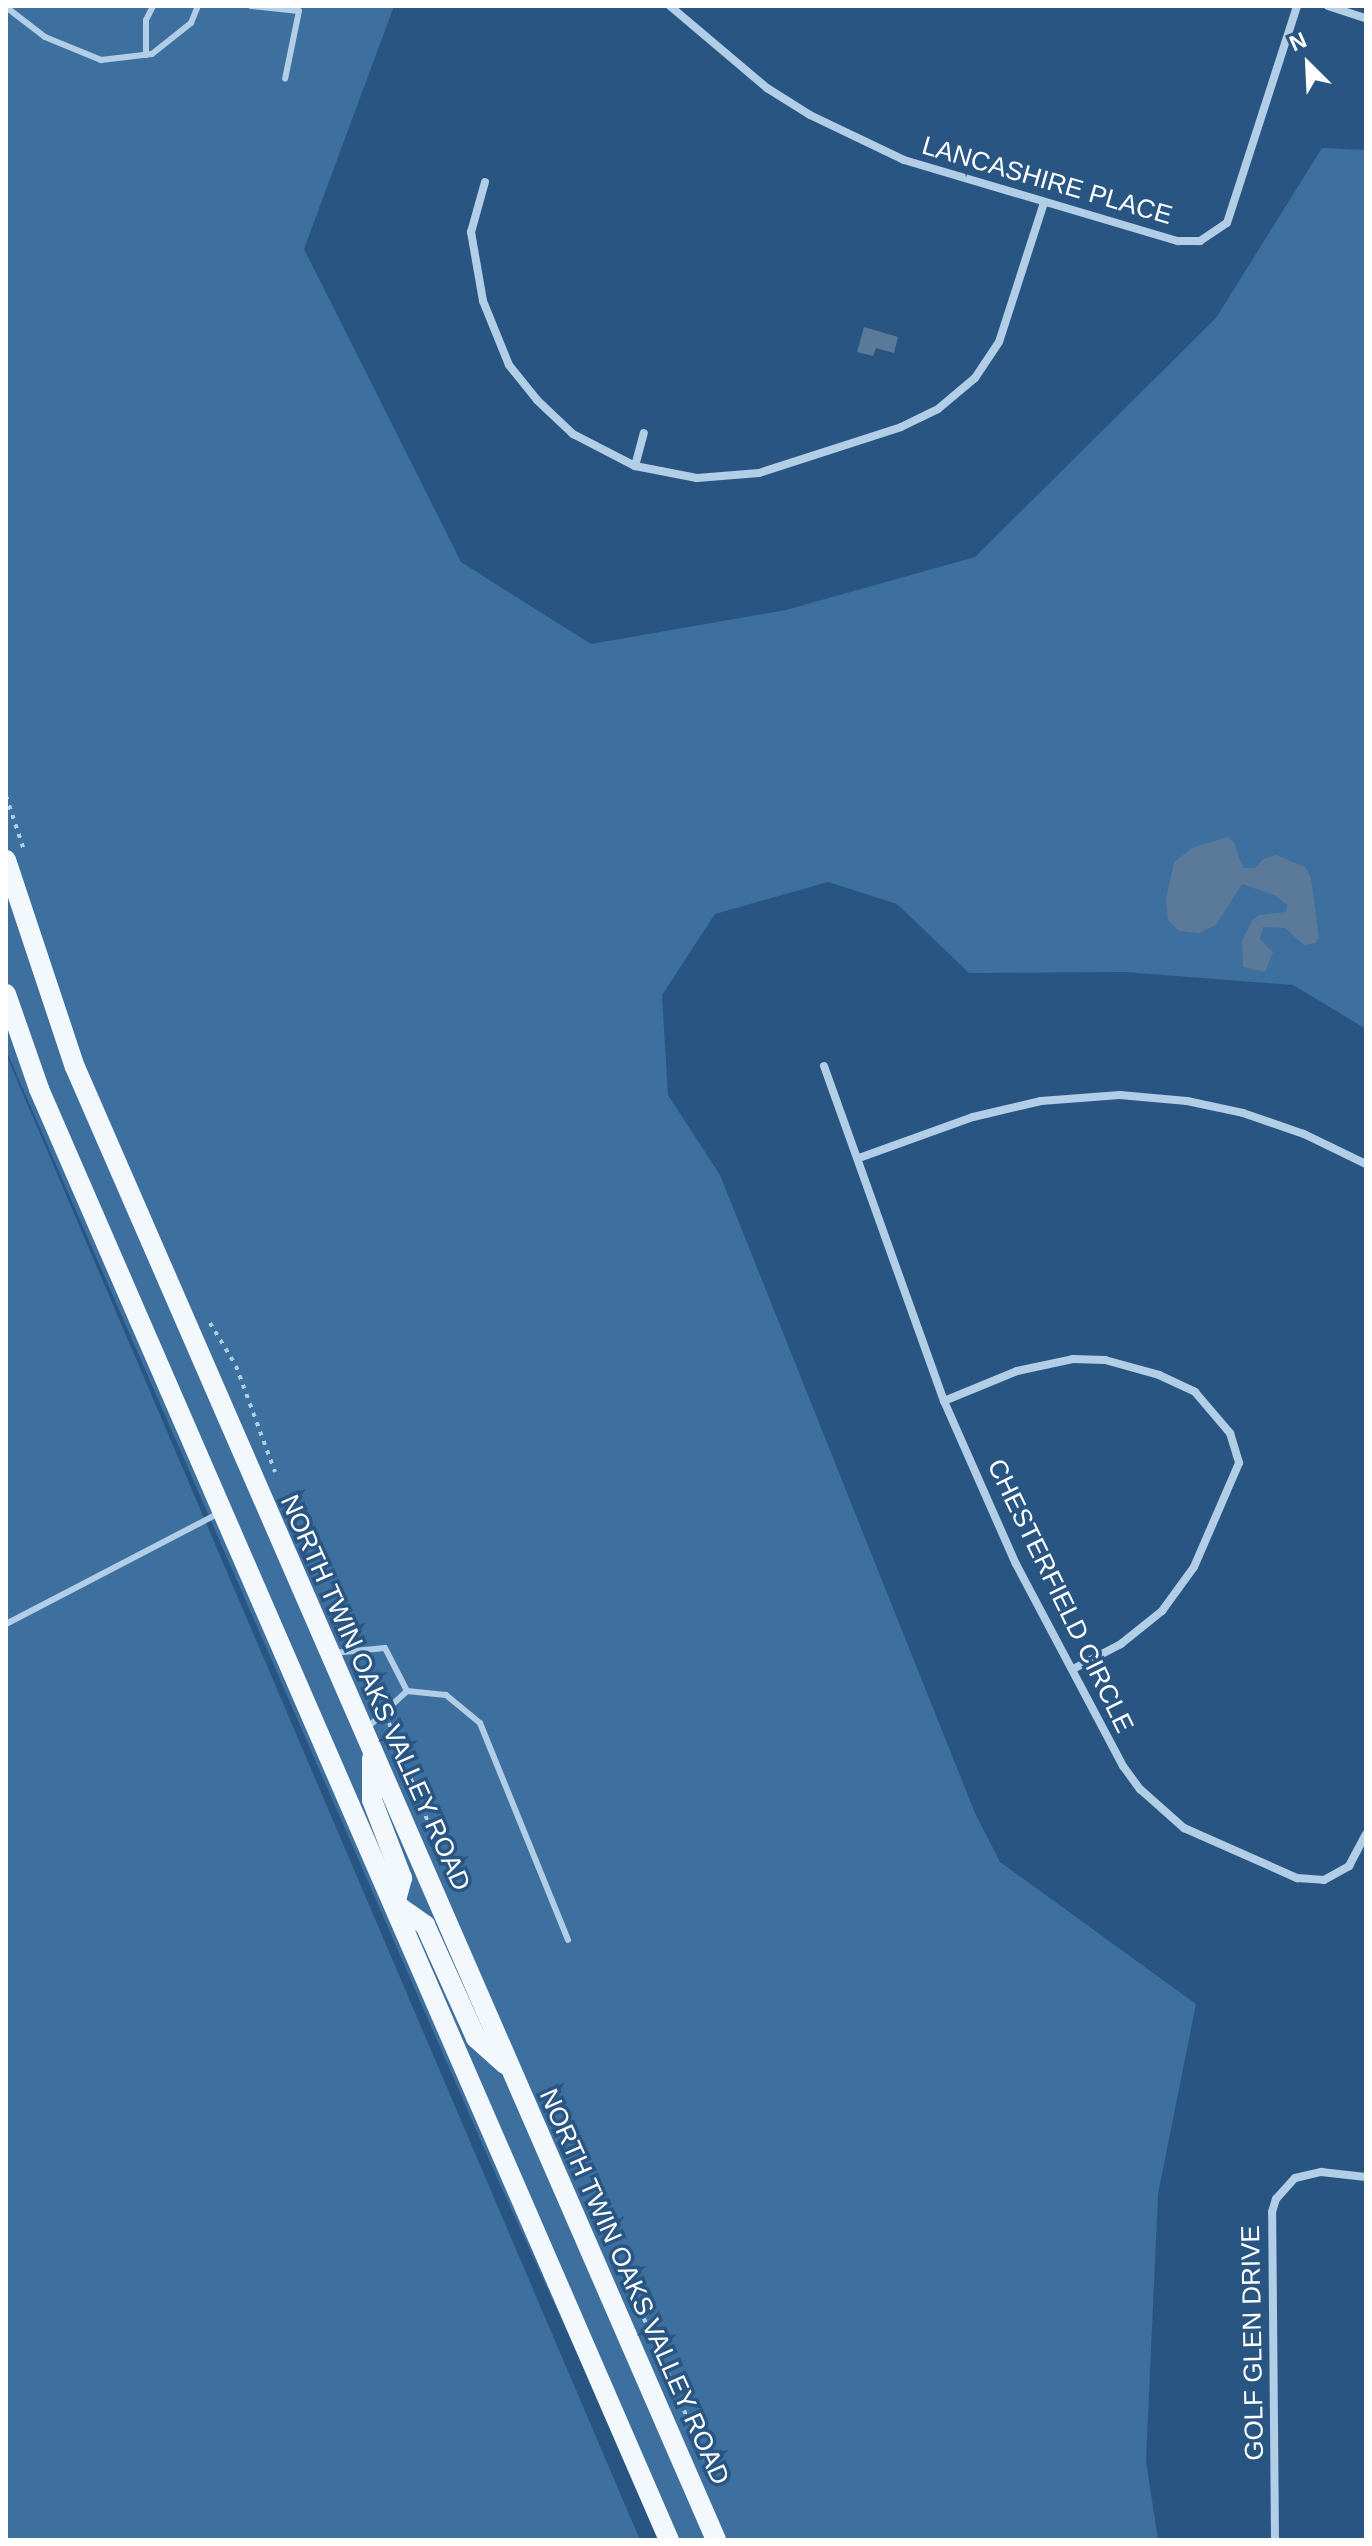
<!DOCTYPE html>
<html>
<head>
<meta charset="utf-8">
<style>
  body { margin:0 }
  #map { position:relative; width:1372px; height:2546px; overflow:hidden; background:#295583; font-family:Arial,sans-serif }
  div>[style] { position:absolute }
  .green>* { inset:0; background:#3d6f9f }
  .water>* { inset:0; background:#5b7a9a }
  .path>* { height:4px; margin-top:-2px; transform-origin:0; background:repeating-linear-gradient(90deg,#b2cde6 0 4px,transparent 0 10px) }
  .lane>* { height:6px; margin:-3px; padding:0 3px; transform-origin:3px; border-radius:3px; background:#b2cde6 }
  .street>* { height:8px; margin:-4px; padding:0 4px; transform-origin:4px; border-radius:4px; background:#b2cde6 }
  .primary>* { height:20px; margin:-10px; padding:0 10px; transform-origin:10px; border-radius:10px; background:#f3f8fd }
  span { translate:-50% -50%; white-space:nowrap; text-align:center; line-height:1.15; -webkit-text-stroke:7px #295583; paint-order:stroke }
  .street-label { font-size:26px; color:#fff }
  .frame { position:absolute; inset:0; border:8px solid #fff; pointer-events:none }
  .north { position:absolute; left:1268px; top:24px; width:80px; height:80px; -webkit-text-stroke:6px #295583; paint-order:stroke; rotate:336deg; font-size:22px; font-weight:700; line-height:32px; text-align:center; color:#fff }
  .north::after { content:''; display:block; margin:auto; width:28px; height:36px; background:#fff; clip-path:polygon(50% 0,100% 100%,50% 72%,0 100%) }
</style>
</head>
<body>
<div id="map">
  <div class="green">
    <div style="clip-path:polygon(6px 6px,394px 6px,304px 249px,461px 562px,591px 644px,786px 610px,975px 557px,1216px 318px,1322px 148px,1366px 150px,1366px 1029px,1293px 985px,1125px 972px,969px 973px,897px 904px,828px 882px,715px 914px,662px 995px,668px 1095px,720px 1175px,975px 1813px,1000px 1862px,1196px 2004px,1158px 2194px,1146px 2461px,1158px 2540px,662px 2540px,498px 2180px,6px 1050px)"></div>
    <div style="clip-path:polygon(6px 1054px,640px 2540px,6px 2540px)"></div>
  </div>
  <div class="water">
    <div style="clip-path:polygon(864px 327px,898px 337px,894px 353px,876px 348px,873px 356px,857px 352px)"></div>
    <div style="clip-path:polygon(1228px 837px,1234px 842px,1243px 868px,1255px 868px,1263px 859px,1276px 855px,1305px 867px,1311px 878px,1319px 938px,1315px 943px,1304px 945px,1285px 928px,1263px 927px,1260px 939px,1273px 952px,1265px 972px,1243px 967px,1242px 941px,1252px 921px,1259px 915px,1286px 912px,1287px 905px,1276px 896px,1242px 884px,1216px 925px,1199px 933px,1179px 931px,1168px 920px,1166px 899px,1174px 862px,1194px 847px)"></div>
  </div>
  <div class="path">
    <div style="left:6px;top:796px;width:57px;rotate:71.6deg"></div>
    <div style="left:210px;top:1323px;width:50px;rotate:58.8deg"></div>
    <div style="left:236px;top:1366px;width:113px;rotate:69.8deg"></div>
    <div style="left:389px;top:1723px;width:106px;rotate:68.5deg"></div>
    <div style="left:628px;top:2282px;width:215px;rotate:66.4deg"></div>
  </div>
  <div class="lane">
    <div style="left:251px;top:6px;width:48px;rotate:5.9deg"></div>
    <div style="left:299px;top:11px;width:69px;rotate:101.6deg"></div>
    <div style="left:6px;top:7px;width:49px;rotate:37.6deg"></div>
    <div style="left:45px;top:37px;width:61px;rotate:22.3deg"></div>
    <div style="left:101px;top:60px;width:51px;rotate:-6.7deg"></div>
    <div style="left:152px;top:54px;width:50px;rotate:-38.5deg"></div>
    <div style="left:191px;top:23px;width:18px;rotate:-68deg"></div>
    <div style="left:146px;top:55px;width:35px;rotate:-90deg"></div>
    <div style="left:146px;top:20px;width:16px;rotate:-63deg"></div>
    <div style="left:6px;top:1624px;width:240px;rotate:-27.5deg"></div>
    <div style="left:333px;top:1653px;width:52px;rotate:-5.5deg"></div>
    <div style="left:385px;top:1648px;width:48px;rotate:62.9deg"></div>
    <div style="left:407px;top:1691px;width:56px;rotate:137.2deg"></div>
    <div style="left:407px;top:1691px;width:39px;rotate:6deg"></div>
    <div style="left:446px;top:1695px;width:44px;rotate:39.5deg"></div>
    <div style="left:480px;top:1723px;width:234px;rotate:67.9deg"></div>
  </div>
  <div class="street">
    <div style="left:670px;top:6px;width:127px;rotate:40.2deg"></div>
    <div style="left:767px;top:88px;width:51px;rotate:32.1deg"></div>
    <div style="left:810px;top:115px;width:104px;rotate:25.6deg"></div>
    <div style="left:904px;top:160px;width:286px;rotate:16.5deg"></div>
    <div style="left:1178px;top:241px;width:22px"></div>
    <div style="left:1200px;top:241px;width:32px;rotate:-34deg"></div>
    <div style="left:1227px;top:223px;width:228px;rotate:-72.1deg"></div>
    <div style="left:1328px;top:6px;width:40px;rotate:18deg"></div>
    <div style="left:485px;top:182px;width:52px;rotate:105.6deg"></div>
    <div style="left:471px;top:232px;width:70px;rotate:80.1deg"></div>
    <div style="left:483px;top:301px;width:69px;rotate:67.9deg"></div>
    <div style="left:509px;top:365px;width:45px;rotate:51.3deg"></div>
    <div style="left:537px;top:400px;width:50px;rotate:43.4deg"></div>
    <div style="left:573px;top:434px;width:70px;rotate:27.3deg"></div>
    <div style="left:635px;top:466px;width:63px;rotate:11deg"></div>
    <div style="left:697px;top:478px;width:62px;rotate:-4.6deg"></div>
    <div style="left:759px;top:473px;width:149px;rotate:-17.9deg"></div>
    <div style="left:901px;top:427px;width:41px;rotate:-25.9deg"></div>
    <div style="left:938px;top:409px;width:48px;rotate:-40deg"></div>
    <div style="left:975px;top:378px;width:43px;rotate:-56.3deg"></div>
    <div style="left:999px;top:342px;width:146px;rotate:-72.1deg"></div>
    <div style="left:635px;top:466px;width:34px;rotate:-75deg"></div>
    <div style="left:824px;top:1066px;width:356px;rotate:70.3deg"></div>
    <div style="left:944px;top:1401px;width:178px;rotate:66.2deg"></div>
    <div style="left:1016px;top:1564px;width:229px;rotate:62.1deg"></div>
    <div style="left:1123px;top:1766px;width:29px;rotate:54deg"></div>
    <div style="left:1140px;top:1789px;width:59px;rotate:41.6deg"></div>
    <div style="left:1184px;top:1828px;width:124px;rotate:23.9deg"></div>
    <div style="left:1297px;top:1878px;width:27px;rotate:4deg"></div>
    <div style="left:1324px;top:1880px;width:29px;rotate:-29deg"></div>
    <div style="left:1349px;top:1866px;width:36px;rotate:-62deg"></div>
    <div style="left:859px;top:1158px;width:121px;rotate:-19.8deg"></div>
    <div style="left:973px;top:1117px;width:70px;rotate:-13.2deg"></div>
    <div style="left:1041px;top:1101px;width:79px;rotate:-4.3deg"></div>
    <div style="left:1120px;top:1095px;width:67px;rotate:5.1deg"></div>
    <div style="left:1187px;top:1101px;width:57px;rotate:12.1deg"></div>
    <div style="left:1243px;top:1113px;width:65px;rotate:19deg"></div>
    <div style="left:1304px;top:1134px;width:69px;rotate:25.8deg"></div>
    <div style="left:944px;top:1401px;width:79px;rotate:-22.3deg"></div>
    <div style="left:1017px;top:1371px;width:57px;rotate:-12.1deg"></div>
    <div style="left:1073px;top:1359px;width:32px;rotate:2deg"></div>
    <div style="left:1105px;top:1360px;width:56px;rotate:15.5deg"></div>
    <div style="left:1159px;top:1375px;width:40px;rotate:25deg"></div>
    <div style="left:1195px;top:1392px;width:54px;rotate:49.5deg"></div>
    <div style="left:1230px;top:1433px;width:31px;rotate:73deg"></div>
    <div style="left:1239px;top:1463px;width:113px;rotate:113.4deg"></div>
    <div style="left:1194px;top:1567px;width:54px;rotate:126deg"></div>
    <div style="left:1162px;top:1611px;width:53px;rotate:141.2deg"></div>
    <div style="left:1121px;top:1644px;width:54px;rotate:152.5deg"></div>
    <div style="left:1275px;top:2540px;width:328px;rotate:-90.5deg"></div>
    <div style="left:1272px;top:2212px;width:14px;rotate:-73deg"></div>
    <div style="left:1276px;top:2199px;width:28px;rotate:-48deg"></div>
    <div style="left:1295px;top:2178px;width:27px;rotate:-13deg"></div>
    <div style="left:1321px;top:2172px;width:45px;rotate:6.3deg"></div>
  </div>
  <div class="primary">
    <div style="left:6px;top:860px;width:218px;rotate:71.6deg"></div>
    <div style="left:75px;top:1067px;width:1606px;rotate:66.48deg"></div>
    <div style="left:6px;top:994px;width:101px;rotate:70.8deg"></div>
    <div style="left:39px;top:1089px;width:1582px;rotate:66.53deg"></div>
    <div style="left:372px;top:1758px;width:42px;rotate:90deg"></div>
    <div style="left:372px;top:1800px;width:84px;rotate:69deg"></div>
    <div style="left:402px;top:1878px;width:27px;rotate:105deg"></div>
    <div style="left:395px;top:1904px;width:37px;rotate:35deg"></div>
    <div style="left:425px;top:1925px;width:124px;rotate:65.7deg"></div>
    <div style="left:476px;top:2038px;width:39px;rotate:42deg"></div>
  </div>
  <div class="street-label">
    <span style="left:1047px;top:181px;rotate:16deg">LANCASHIRE PLACE</span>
    <span style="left:1060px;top:1596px;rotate:64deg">CHESTERFIELD CIRCLE</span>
    <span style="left:375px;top:1693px;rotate:66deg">NORTH TWIN OAKS VALLEY ROAD</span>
    <span style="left:634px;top:2287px;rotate:66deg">NORTH TWIN OAKS VALLEY ROAD</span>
    <span style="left:1253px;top:2343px;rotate:-91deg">GOLF GLEN DRIVE</span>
  </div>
  <div class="frame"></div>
  <div class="north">N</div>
</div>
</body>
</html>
